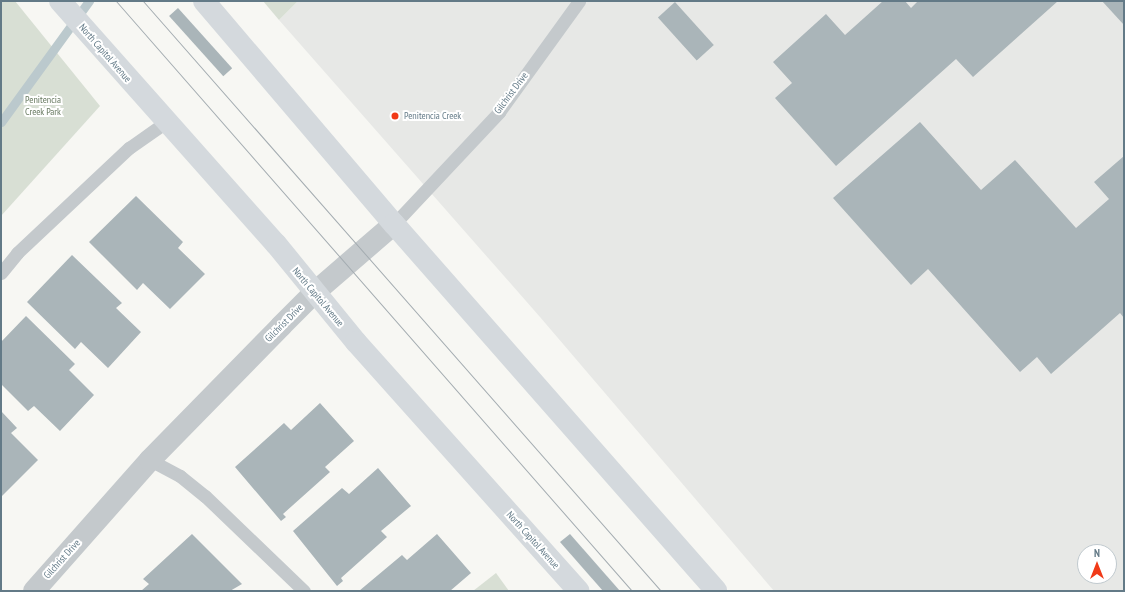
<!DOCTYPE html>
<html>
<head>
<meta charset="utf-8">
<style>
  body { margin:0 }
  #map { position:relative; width:1125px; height:592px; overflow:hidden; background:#f7f7f3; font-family:"PT Sans Narrow",sans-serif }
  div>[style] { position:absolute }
  .built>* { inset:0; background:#e7e8e6 }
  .green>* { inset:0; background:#d8dfd4 }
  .stream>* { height:9px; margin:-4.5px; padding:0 4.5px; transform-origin:4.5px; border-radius:4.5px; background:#bbc9cd }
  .building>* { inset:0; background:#aab5b9; transform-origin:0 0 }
  .lane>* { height:13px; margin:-6.5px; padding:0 6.5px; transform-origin:6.5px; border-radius:6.5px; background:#c4c9cc }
  .street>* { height:22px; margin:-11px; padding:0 11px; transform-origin:11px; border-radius:11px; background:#c4c9cc }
  .primary>* { height:22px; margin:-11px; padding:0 11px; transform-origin:11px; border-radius:11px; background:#d4d9dd }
  .tram>* { height:1px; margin:-0.5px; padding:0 0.5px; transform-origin:0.5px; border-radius:0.5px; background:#a4acb1 }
  .dots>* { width:11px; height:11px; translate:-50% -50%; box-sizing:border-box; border:2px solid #fff; border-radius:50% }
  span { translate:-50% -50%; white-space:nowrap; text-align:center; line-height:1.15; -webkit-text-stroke:4px #fff; paint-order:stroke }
  .street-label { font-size:10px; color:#637a87 }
  .park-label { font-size:10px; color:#66785f }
  .poi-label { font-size:10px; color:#637a87 }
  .left { translate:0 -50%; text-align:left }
  .frame { position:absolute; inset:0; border:2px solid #637a87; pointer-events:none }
  .north { position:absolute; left:1077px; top:544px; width:40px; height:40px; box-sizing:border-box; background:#fff; border:1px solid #c1cacf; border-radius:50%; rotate:0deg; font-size:11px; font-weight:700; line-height:16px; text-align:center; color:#637a87 }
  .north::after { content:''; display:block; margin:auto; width:14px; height:18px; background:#f13a18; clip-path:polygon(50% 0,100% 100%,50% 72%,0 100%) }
</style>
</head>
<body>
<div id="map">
  <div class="built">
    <div style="clip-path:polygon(evenodd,298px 1px,1124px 1px,1124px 591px,774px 591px,540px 317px,279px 20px,298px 1px,1085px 552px,1109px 552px,1109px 576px,1085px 576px,1085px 552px)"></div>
  </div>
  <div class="green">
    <div style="clip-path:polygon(1px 1px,15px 1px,100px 106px,1px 216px)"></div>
    <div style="clip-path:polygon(263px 1px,298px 1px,279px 20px)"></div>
    <div style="clip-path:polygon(496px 573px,509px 591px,473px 591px)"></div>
  </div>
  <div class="stream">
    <div style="left:1px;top:122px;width:150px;rotate:-54deg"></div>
  </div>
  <div class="building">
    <div style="clip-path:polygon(883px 1px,905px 1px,911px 8px,918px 1px,1058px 1px,973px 77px,956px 59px,836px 166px,775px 98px,792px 83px,773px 62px,826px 14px,845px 35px)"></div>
    <div style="clip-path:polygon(1102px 1px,1124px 1px,1124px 25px)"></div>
    <div style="left:675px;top:2px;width:58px;height:23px;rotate:48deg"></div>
    <div style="left:178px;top:8px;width:81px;height:12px;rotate:48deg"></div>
    <div style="clip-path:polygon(920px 122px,981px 190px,1015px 160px,1076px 228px,1109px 199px,1094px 182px,1124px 156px,1124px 318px,1120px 313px,1051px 374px,1037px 357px,1020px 372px,928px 269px,911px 285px,833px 198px)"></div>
    <div style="clip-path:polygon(136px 196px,183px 242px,178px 248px,205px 274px,170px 309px,143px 283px,137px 290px,89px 242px)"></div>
    <div style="clip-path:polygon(72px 255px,122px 303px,116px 308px,141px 332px,108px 368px,81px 342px,75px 349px,27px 302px)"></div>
    <div style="clip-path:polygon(26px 316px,75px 364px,69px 370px,94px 395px,60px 431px,34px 406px,28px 411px,1px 384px,1px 342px)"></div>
    <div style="clip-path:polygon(320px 403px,354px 441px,325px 467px,330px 472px,283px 514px,286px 517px,281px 521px,235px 467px,284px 423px,291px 430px)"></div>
    <div style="clip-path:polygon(1px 411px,17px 428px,11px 433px,38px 460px,2px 496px)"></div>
    <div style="clip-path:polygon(378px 468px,411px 506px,381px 531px,387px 537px,341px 578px,343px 581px,337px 586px,293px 531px,342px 488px,349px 494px)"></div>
    <div style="clip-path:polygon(192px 534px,242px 584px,230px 591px,141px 591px,149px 584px,143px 579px)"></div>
    <div style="clip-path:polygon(437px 534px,471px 573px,450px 591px,359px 591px,402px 555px,407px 560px)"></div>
    <div style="clip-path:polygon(570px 534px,620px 591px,603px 591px,560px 542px)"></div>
  </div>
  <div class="lane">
    <div style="left:394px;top:224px;width:154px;rotate:-46.8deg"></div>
    <div style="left:499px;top:112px;width:137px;rotate:-54.2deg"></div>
    <div style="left:1px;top:273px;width:26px;rotate:-51deg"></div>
    <div style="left:17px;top:253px;width:154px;rotate:-43.2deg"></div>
    <div style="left:129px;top:148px;width:45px;rotate:-35.1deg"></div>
    <div style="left:150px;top:460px;width:34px;rotate:28deg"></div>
    <div style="left:180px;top:476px;width:32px;rotate:39deg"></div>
    <div style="left:205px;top:496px;width:137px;rotate:43.8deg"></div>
  </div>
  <div class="street">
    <div style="left:34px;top:591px;width:175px;rotate:-48.5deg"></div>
    <div style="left:150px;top:460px;width:187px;rotate:-45.6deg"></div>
    <div style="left:281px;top:326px;width:47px;rotate:-45deg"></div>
    <div style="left:314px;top:293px;width:106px;rotate:-40.8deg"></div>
  </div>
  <div class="primary">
    <div style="left:60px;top:1px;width:325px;rotate:48.4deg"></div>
    <div style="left:276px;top:244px;width:127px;rotate:50.8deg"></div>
    <div style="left:356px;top:342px;width:334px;rotate:48.2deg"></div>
    <div style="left:204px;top:1px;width:293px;rotate:49.6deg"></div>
    <div style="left:394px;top:224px;width:488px;rotate:48.7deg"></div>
  </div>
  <div class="tram">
    <div style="left:116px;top:1px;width:784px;rotate:48.83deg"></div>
    <div style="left:143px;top:1px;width:785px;rotate:48.72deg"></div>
  </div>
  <div class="dots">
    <div style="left:395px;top:116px;background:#f13a18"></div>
  </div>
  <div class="street-label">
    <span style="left:105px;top:53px;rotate:49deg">North Capitol Avenue</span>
    <span style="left:511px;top:93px;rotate:-53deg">Gilchrist Drive</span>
    <span style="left:318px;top:297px;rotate:50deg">North Capitol Avenue</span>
    <span style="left:284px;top:323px;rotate:-45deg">Gilchrist Drive</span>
    <span style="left:533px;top:540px;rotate:48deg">North Capitol Avenue</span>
    <span style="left:62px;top:559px;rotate:-48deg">Gilchrist Drive</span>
  </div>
  <div class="park-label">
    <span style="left:43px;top:105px">Penitencia<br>Creek Park</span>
  </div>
  <div class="poi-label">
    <span class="left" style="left:404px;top:116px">Penitencia Creek</span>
  </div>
  <div class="frame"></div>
  <div class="north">N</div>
</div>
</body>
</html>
